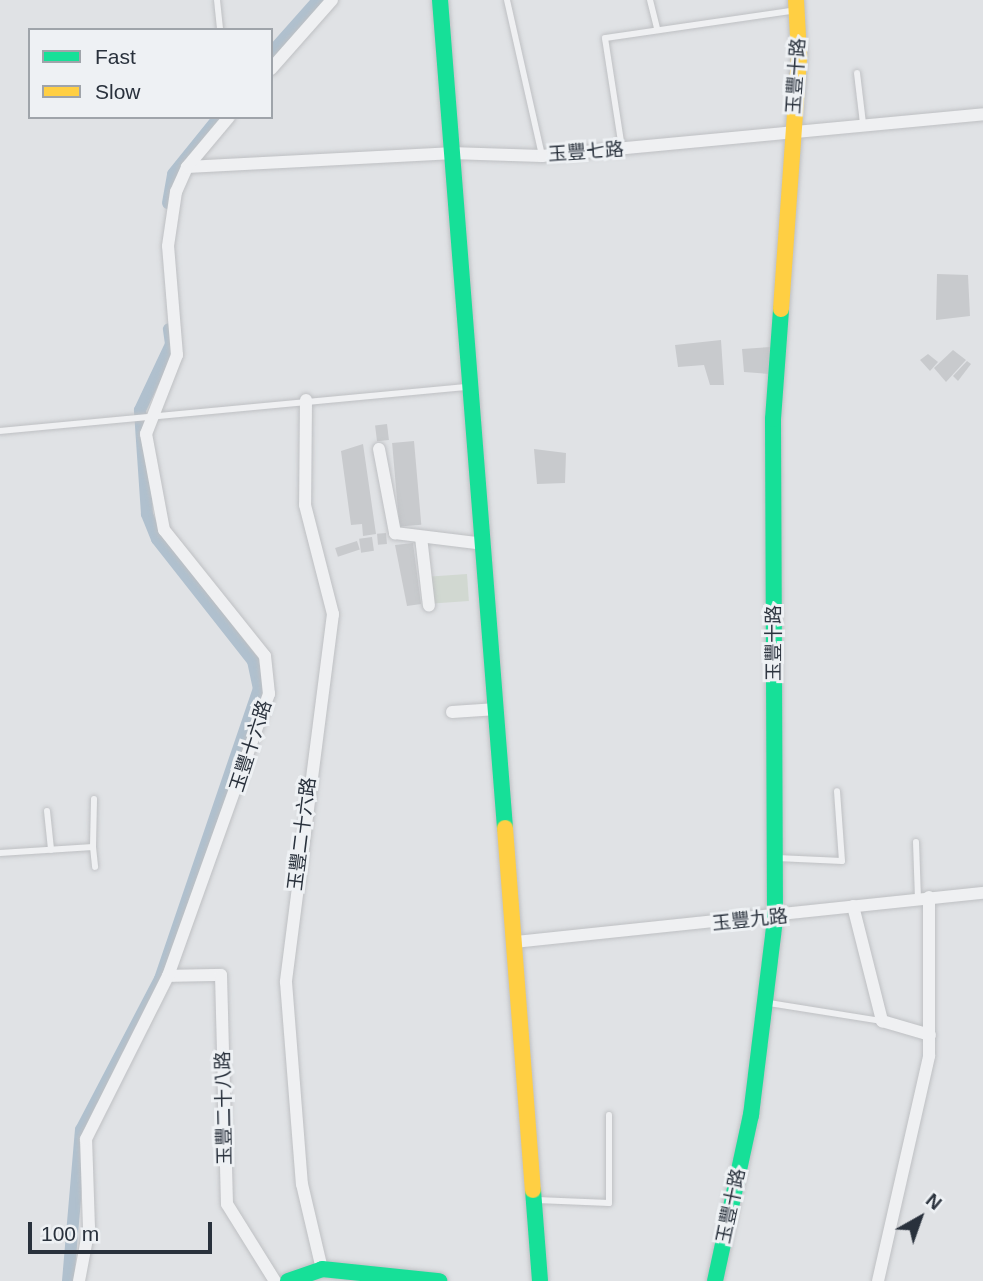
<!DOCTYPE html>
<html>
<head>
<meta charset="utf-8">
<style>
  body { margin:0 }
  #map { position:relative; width:983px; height:1281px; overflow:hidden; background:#e0e2e5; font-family:Helvetica,"Noto Sans TC",sans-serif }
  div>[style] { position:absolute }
  .green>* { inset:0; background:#d1d8d1; transform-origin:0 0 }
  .canal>* { height:12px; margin:-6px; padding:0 6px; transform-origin:6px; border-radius:6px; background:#b0c0ce }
  .building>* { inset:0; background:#c8cacd; transform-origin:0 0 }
  .roads { filter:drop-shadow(0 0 2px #bec0c3) drop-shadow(0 0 2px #bec0c3) }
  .lane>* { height:6px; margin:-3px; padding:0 3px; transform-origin:3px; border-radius:3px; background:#eff0f2 }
  .street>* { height:12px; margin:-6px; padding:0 6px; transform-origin:6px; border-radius:6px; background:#eff0f2 }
  .fast>* { height:16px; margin:-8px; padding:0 8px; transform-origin:8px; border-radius:8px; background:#16e098 }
  .slow>* { height:16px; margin:-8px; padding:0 8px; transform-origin:8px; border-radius:8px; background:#ffcf43 }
  span { translate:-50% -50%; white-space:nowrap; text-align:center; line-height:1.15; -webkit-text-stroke:6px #eef1f4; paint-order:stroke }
  .street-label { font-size:19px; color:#29313c }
  .legend { position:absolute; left:28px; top:28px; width:245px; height:91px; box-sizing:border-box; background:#eef1f4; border:2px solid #9fa4aa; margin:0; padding:9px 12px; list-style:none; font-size:21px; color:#29313c }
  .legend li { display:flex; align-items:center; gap:14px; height:35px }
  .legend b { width:35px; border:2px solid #9fa4aa }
  .north { position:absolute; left:885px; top:1183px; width:70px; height:70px; -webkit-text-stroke:5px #eef1f4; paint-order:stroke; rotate:40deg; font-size:19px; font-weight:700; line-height:28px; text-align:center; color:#29313c }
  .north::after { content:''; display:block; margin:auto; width:24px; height:32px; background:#29313c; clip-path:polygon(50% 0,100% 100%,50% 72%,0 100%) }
  .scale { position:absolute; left:28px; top:1222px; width:184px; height:32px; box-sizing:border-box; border:4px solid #29313c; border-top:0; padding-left:9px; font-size:21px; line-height:24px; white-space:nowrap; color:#29313c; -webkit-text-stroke:5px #eef1f4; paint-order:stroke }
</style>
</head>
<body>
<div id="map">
  <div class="green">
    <div style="left:467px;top:574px;width:27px;height:36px;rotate:86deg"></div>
  </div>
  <div class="canal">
    <div style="left:271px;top:53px;width:71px;rotate:-48.4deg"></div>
    <div style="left:168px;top:203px;width:29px;rotate:-80deg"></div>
    <div style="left:173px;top:174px;width:73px;rotate:-51.1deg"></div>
    <div style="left:68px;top:1281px;width:152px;rotate:-85.1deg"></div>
    <div style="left:81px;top:1130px;width:170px;rotate:-62.4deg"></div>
    <div style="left:160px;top:979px;width:306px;rotate:-71.2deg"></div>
    <div style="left:259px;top:689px;width:29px;rotate:-102deg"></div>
    <div style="left:253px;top:661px;width:155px;rotate:-128.2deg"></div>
    <div style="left:157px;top:539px;width:27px;rotate:-112deg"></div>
    <div style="left:147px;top:514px;width:104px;rotate:-93.9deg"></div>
    <div style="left:140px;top:410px;width:73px;rotate:-64.8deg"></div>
    <div style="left:171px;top:344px;width:15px;rotate:-98deg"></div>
  </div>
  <div class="building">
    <div style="clip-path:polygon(937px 274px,968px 275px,970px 316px,936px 320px)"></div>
    <div style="clip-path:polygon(721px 340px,724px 385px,710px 385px,704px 365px,678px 367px,675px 345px)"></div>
    <div style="clip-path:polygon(771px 347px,770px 374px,744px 372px,742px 349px)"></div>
    <div style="clip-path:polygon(953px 350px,966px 360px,946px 382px,934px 368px)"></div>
    <div style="clip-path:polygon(928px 354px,938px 362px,930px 371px,920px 360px)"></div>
    <div style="clip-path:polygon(967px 361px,971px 364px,958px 381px,953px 376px)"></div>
    <div style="left:387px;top:424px;width:16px;height:12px;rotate:83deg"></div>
    <div style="left:414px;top:441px;width:84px;height:22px;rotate:85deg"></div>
    <div style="clip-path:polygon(363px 444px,376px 534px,363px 536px,362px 524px,351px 525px,341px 451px)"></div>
    <div style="clip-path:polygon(534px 449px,566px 453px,565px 483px,537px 484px)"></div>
    <div style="left:386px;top:533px;width:11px;height:9px;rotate:85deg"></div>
    <div style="left:372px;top:537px;width:14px;height:13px;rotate:82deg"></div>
    <div style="left:357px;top:541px;width:9px;height:23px;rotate:72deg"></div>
    <div style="clip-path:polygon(413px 543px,421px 604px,407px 606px,395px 545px)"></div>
  </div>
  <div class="roads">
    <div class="lane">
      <div style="left:217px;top:0;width:30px;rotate:84deg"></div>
      <div style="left:507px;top:0;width:159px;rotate:77.3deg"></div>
      <div style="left:650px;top:0;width:30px;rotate:76deg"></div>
      <div style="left:857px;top:73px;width:50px;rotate:83.2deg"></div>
      <div style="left:622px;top:148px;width:111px;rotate:-98.8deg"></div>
      <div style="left:605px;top:38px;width:193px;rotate:-8.3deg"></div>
      <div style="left:0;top:431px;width:470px;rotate:-5.4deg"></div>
      <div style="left:47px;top:811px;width:39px;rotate:84deg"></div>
      <div style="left:916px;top:842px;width:56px;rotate:88deg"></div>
      <div style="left:93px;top:847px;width:48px;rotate:-88.8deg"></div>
      <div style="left:0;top:853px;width:93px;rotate:-3.7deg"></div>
      <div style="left:93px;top:847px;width:20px;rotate:84deg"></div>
      <div style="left:777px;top:858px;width:65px;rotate:2.6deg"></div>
      <div style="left:842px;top:861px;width:70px;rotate:-94.1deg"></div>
      <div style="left:769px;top:1003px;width:113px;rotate:9.1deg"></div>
      <div style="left:537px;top:1200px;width:72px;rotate:2.4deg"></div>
      <div style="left:609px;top:1203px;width:88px;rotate:-90deg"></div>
    </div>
    <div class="street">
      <div style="left:271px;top:69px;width:92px;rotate:-48.5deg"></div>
      <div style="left:187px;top:167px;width:263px;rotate:-3deg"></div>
      <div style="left:450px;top:153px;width:92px;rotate:1.9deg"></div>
      <div style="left:542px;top:156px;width:443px;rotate:-5.4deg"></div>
      <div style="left:306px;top:400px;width:105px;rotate:90.5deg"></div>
      <div style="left:305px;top:505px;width:113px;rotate:75.6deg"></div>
      <div style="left:333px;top:614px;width:371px;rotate:97.3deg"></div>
      <div style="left:286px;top:982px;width:203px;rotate:85.5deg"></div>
      <div style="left:302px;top:1184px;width:87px;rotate:76.8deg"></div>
      <div style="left:379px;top:449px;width:86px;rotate:79.2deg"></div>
      <div style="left:395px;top:533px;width:90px;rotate:7deg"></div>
      <div style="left:421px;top:537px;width:69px;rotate:83.4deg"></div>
      <div style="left:452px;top:712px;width:45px;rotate:-3.8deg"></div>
      <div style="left:853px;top:906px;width:119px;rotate:75.8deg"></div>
      <div style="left:882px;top:1021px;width:50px;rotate:16.3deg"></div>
      <div style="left:515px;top:942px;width:471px;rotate:-6deg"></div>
      <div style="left:168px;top:976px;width:53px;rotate:-1.1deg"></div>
      <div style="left:221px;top:975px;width:229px;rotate:88.5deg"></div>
      <div style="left:227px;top:1204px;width:91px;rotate:58.1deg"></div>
      <div style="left:79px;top:1281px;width:54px;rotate:-79.3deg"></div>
      <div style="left:89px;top:1228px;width:89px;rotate:-91.9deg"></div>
      <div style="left:86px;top:1139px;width:182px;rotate:-63.3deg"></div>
      <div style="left:168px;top:976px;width:300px;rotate:-70.3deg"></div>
      <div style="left:269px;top:694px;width:38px;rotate:-96deg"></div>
      <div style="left:265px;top:656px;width:161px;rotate:-128.7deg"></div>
      <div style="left:164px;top:530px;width:98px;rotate:-100.6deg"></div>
      <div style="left:146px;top:434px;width:85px;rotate:-68.6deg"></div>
      <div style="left:177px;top:355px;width:109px;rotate:-94.7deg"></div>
      <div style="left:168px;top:246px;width:55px;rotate:-81.6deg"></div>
      <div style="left:176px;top:192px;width:27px;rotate:-66deg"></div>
      <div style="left:187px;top:167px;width:65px;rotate:-50deg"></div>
      <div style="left:878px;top:1281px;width:231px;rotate:-77.2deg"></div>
      <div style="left:929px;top:1056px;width:159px;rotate:-90deg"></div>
    </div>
    <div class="fast">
      <div style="left:440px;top:0;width:831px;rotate:85.51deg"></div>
      <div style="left:533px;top:1190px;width:91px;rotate:85.6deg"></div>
      <div style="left:288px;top:1281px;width:36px;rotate:-19deg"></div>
      <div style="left:322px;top:1269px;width:118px;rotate:5.9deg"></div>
      <div style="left:715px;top:1281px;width:170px;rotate:-77.8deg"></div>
      <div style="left:751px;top:1115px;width:197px;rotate:-83deg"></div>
      <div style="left:775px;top:919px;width:500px;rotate:-90.23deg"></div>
      <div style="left:773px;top:419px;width:110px;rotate:-85.8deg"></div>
    </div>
    <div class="slow">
      <div style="left:781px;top:309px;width:255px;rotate:-85.9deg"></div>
      <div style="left:799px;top:55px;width:55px;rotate:-93.1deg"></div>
      <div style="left:505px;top:828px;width:363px;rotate:85.6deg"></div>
    </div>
  </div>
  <div class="street-label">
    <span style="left:796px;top:76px;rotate:-86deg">玉豐十路</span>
    <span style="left:586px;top:152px;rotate:-4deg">玉豐七路</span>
    <span style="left:774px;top:643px;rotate:-90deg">玉豐十路</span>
    <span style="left:251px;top:746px;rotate:-72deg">玉豐十六路</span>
    <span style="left:302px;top:834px;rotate:-83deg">玉豐二十六路</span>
    <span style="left:750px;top:920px;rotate:-6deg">玉豐九路</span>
    <span style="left:224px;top:1108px;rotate:-91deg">玉豐二十八路</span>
    <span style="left:731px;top:1206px;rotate:-78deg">玉豐十路</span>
  </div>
  <ul class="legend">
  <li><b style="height:9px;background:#16e098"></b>Fast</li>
  <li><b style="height:9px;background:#ffcf43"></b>Slow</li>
  </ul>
  <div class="north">N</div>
  <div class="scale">100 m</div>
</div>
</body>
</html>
